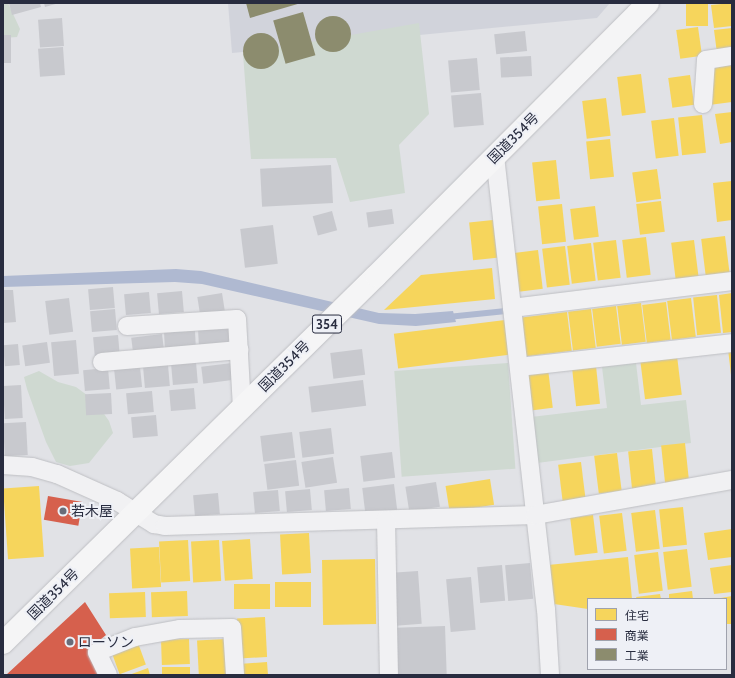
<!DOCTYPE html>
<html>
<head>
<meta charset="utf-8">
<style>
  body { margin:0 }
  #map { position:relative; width:735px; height:678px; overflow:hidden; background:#e1e2e6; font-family:Cabin,"Noto Sans JP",sans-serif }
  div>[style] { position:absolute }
  .built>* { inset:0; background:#d1d3db }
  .green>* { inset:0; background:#cfd9d1; transform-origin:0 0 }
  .water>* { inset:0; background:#afb9d1 }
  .homes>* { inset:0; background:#f6d55c; transform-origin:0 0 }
  .shops>* { inset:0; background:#d6604d; transform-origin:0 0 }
  .industry>* { inset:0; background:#8c8c6e; transform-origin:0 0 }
  .round { border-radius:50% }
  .stream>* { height:5.5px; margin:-2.75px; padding:0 2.75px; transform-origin:2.75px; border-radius:2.75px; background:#afb9d1 }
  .building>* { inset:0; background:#c8c9ce; transform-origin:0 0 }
  .roads { filter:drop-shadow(0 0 1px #bebfc3) drop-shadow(0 0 1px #bebfc3) }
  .minor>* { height:18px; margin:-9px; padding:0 9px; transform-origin:9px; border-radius:9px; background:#f1f1f3 }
  .highway>* { height:22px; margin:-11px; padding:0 11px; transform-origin:11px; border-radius:11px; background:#f5f5f6 }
  .dots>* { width:11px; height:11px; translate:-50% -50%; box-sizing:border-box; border:2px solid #eef0f6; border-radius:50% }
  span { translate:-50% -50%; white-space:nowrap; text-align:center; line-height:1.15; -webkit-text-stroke:4px #eef0f6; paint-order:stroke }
  .shield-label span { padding:1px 3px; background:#eef0f6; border:1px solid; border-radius:3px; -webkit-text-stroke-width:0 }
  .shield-label { font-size:13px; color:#282c3f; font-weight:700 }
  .street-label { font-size:14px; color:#282c3f }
  .poi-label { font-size:14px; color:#282c3f }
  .left { translate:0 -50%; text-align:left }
  .frame { position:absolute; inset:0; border:4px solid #282c3f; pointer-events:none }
  .legend { position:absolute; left:587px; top:598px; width:140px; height:72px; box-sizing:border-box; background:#eef0f6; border:1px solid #9fa2ad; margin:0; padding:5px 7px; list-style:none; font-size:12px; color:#282c3f }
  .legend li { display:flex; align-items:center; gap:8px; height:20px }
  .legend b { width:20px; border:1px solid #9fa2ad }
</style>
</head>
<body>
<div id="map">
  <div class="built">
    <div style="clip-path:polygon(228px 3px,610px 3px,597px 18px,232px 53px)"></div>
  </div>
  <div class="green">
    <div style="clip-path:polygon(3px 3px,8px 3px,20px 29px,17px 37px,3px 38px)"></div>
    <div style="clip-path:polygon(419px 23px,429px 114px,399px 145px,405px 193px,350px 202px,336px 158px,251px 159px,243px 54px)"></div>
    <div style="left:508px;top:363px;width:106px;height:114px;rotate:86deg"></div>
    <div style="clip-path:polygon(636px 363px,641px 405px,686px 400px,691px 443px,537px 463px,531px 417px,607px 408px,602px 367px)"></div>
    <div style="clip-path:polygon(39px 371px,58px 382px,76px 387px,95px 401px,109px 421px,113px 433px,89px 463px,70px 466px,56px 462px,46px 442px,27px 389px,24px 377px)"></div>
  </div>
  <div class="water">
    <div style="clip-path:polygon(176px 269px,201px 271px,379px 313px,415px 314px,453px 311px,456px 322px,416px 326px,379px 324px,202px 284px,175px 282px,3px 287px,3px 276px)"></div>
  </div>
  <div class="homes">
    <div style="left:686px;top:3px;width:22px;height:23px"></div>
    <div style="clip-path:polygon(732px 3px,732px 26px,714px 28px,711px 5px)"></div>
    <div style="left:698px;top:27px;width:29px;height:22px;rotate:82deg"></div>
    <div style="clip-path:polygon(732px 28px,732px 52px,717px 53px,714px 30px)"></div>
    <div style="clip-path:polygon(732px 65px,732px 102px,709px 105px,711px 68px)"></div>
    <div style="left:641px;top:74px;width:39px;height:24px;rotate:83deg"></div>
    <div style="left:690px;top:75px;width:30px;height:22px;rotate:82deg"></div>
    <div style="left:606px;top:98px;width:38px;height:24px;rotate:83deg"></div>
    <div style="clip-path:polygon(732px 112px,732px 142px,720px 144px,715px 114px)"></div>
    <div style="left:702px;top:115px;width:38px;height:24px;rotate:84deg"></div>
    <div style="left:674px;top:118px;width:38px;height:23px;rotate:83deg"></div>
    <div style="left:610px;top:139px;width:38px;height:24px;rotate:84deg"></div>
    <div style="left:556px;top:160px;width:39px;height:24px;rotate:84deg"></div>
    <div style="left:657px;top:169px;width:30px;height:25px;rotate:82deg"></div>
    <div style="clip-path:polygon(732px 181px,732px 220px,717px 222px,713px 183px)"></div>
    <div style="left:661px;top:201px;width:31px;height:25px;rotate:83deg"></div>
    <div style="left:562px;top:204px;width:38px;height:24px;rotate:84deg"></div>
    <div style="left:595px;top:206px;width:31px;height:25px;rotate:83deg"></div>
    <div style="left:493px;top:220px;width:38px;height:24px;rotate:84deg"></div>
    <div style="left:725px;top:236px;width:38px;height:24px;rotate:83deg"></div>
    <div style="left:646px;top:237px;width:38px;height:24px;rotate:83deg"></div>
    <div style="left:616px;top:240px;width:38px;height:23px;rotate:83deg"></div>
    <div style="left:694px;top:240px;width:38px;height:23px;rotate:83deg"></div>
    <div style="left:591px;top:243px;width:38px;height:24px;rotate:83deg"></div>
    <div style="left:565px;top:246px;width:39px;height:23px;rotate:83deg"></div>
    <div style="left:538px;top:250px;width:39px;height:24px;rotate:83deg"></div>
    <div style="clip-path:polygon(492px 268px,495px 299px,384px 310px,421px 275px)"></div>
    <div style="clip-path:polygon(732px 293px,732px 332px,723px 333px,719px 295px)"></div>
    <div style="left:717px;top:295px;width:38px;height:24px;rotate:84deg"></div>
    <div style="left:691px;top:298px;width:39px;height:24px;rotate:83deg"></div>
    <div style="left:666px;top:302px;width:38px;height:24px;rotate:83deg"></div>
    <div style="left:641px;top:303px;width:39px;height:24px;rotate:83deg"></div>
    <div style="left:616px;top:306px;width:38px;height:24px;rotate:83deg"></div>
    <div style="left:591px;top:309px;width:39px;height:23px;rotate:83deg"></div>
    <div style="left:567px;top:312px;width:39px;height:48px;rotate:83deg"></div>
    <div style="left:505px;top:320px;width:35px;height:112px;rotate:83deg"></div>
    <div style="clip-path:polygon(728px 349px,732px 349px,732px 375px,731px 375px)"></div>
    <div style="left:677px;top:356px;width:39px;height:37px;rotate:83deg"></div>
    <div style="left:596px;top:366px;width:38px;height:24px;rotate:84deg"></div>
    <div style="left:548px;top:369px;width:39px;height:24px;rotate:83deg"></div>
    <div style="left:685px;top:443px;width:38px;height:24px;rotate:84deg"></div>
    <div style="left:652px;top:449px;width:38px;height:24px;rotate:84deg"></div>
    <div style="left:617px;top:453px;width:38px;height:23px;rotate:83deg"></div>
    <div style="left:581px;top:462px;width:39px;height:23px;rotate:83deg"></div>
    <div style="left:490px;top:479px;width:26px;height:45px;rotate:81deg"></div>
    <div style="left:39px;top:486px;width:71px;height:36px;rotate:86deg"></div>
    <div style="left:683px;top:507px;width:38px;height:24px;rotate:84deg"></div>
    <div style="left:655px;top:510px;width:39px;height:24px;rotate:83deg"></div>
    <div style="left:622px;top:513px;width:38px;height:23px;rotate:83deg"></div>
    <div style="left:593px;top:515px;width:38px;height:23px;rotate:83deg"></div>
    <div style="clip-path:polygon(732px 529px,732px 557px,708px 560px,704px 533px)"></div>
    <div style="left:309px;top:533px;width:40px;height:29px;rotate:87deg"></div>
    <div style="left:250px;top:539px;width:40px;height:28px;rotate:86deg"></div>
    <div style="left:188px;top:540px;width:41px;height:29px;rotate:87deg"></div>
    <div style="left:219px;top:540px;width:41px;height:28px;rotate:87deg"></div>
    <div style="left:159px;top:547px;width:40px;height:29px;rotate:87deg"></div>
    <div style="left:687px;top:549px;width:38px;height:24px;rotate:83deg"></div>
    <div style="left:658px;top:552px;width:39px;height:24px;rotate:83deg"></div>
    <div style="clip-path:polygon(628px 557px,632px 599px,588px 599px,588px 609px,554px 604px,548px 565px)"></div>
    <div style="left:375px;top:559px;width:65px;height:53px;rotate:89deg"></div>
    <div style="clip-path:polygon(732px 565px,732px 592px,714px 594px,710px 568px)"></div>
    <div style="left:311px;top:582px;width:25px;height:36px;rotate:90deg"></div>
    <div style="left:270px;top:584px;width:25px;height:36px;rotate:90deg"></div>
    <div style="left:187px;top:591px;width:25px;height:36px;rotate:88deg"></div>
    <div style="clip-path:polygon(692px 591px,693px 599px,669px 599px,669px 594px)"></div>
    <div style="left:145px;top:592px;width:25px;height:36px;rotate:88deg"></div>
    <div style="clip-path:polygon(660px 594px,661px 599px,637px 599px,636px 597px)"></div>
    <div style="clip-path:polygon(732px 596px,732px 624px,726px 624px,726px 599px,721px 598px)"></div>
    <div style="left:265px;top:617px;width:40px;height:28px;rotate:87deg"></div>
    <div style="left:189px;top:639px;width:25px;height:28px;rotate:88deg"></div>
    <div style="left:225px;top:639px;width:36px;height:28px;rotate:87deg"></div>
    <div style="left:138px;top:643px;width:23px;height:28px;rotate:70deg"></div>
    <div style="clip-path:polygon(267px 662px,268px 675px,240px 675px,239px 664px)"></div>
    <div style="left:190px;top:667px;width:8px;height:28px;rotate:90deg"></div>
    <div style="clip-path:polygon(148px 668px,150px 675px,129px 675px)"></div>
  </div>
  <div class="shops">
    <div style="left:48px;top:496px;width:35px;height:24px;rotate:10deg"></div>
    <div style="clip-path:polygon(85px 602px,106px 635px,89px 649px,103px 675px,6px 675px)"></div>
  </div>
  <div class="industry">
    <div style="clip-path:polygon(246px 3px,301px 3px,250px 18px)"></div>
    <div style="left:303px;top:12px;width:45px;height:31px;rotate:74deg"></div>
    <div class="round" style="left:315px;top:16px;width:36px;height:36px"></div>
    <div class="round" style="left:243px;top:33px;width:36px;height:36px"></div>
  </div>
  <div class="stream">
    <div style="left:448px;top:317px;width:58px;rotate:-5.9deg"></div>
  </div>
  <div class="building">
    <div style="clip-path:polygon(9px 3px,40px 3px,41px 7px,12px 15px)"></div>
    <div style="clip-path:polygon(44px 3px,59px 3px,45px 7px)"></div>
    <div style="left:62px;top:18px;width:28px;height:24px;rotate:86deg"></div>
    <div style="left:525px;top:31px;width:20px;height:31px;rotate:84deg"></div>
    <div style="left:3px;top:35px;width:8px;height:28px"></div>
    <div style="left:63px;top:47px;width:28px;height:25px;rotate:86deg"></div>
    <div style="left:531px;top:56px;width:20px;height:31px;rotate:87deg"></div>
    <div style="left:477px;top:58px;width:32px;height:29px;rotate:85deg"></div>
    <div style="left:481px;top:93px;width:32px;height:30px;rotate:85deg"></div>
    <div style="left:331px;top:165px;width:38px;height:71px;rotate:87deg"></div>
    <div style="left:392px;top:209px;width:15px;height:26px;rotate:82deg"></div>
    <div style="left:332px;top:211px;width:20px;height:20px;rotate:75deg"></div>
    <div style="left:273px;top:225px;width:39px;height:33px;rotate:83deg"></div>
    <div style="left:113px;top:287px;width:21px;height:25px;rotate:85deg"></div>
    <div style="clip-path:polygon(3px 290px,13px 290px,16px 322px,3px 323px)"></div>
    <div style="left:182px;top:291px;width:21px;height:25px;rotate:85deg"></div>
    <div style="left:149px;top:292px;width:21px;height:25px;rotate:85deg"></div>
    <div style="left:222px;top:293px;width:20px;height:25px;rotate:81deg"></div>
    <div style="left:69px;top:298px;width:34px;height:24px;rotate:83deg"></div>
    <div style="left:115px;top:309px;width:21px;height:25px;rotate:85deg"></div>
    <div style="left:229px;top:328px;width:17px;height:31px;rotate:87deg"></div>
    <div style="left:195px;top:331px;width:17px;height:31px;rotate:87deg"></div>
    <div style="left:162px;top:334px;width:17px;height:31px;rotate:83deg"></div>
    <div style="left:118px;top:335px;width:21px;height:25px;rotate:85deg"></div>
    <div style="left:76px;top:340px;width:34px;height:25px;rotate:85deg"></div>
    <div style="left:47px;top:342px;width:21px;height:25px;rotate:82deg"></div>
    <div style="left:18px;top:344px;width:21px;height:15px;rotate:85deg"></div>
    <div style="left:362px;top:349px;width:26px;height:32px;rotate:83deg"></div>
    <div style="left:196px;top:362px;width:21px;height:25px;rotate:85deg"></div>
    <div style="left:232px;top:363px;width:17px;height:31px;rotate:83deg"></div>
    <div style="left:168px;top:365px;width:21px;height:25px;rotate:85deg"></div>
    <div style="left:140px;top:367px;width:20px;height:26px;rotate:84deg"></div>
    <div style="left:108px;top:368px;width:21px;height:25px;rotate:85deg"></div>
    <div style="left:363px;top:380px;width:26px;height:55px;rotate:83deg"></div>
    <div style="left:21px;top:385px;width:33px;height:18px;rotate:87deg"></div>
    <div style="left:194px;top:388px;width:21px;height:25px;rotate:85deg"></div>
    <div style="left:152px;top:391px;width:21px;height:26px;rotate:85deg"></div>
    <div style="left:111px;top:393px;width:21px;height:26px;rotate:87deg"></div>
    <div style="left:156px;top:415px;width:21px;height:25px;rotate:85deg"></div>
    <div style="left:26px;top:422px;width:33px;height:23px;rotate:87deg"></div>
    <div style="left:331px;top:428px;width:26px;height:32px;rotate:83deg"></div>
    <div style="left:292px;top:432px;width:26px;height:32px;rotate:83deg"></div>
    <div style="left:392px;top:452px;width:26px;height:32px;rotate:83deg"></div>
    <div style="left:333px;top:457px;width:26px;height:32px;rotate:81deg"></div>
    <div style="left:296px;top:460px;width:26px;height:32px;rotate:83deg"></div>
    <div style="left:436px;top:482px;width:25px;height:31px;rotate:81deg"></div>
    <div style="left:394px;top:484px;width:26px;height:32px;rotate:83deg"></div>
    <div style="left:349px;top:488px;width:21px;height:25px;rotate:85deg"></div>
    <div style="left:310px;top:489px;width:21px;height:25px;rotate:85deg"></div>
    <div style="left:278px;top:490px;width:21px;height:25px;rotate:85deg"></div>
    <div style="left:218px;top:493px;width:21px;height:25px;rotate:85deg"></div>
    <div style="left:530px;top:563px;width:36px;height:25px;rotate:85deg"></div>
    <div style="left:502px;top:565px;width:36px;height:25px;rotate:85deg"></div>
    <div style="left:418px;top:571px;width:53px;height:26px;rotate:86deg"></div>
    <div style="left:471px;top:577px;width:53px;height:25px;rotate:85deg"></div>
    <div style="left:445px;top:626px;width:49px;height:49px;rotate:88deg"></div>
  </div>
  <div class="roads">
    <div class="minor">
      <div style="left:703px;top:104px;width:44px;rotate:-86.1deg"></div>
      <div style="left:706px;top:60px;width:26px;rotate:-9deg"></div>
      <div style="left:495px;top:156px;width:456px;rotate:83.6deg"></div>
      <div style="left:546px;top:609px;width:66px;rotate:86.5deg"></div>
      <div style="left:512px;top:308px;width:222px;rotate:-7deg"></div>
      <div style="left:127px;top:326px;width:110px;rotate:-3.6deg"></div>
      <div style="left:237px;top:319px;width:89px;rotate:86.8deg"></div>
      <div style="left:102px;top:362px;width:138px;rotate:-5deg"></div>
      <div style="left:519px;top:367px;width:214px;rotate:-6.4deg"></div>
      <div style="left:3px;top:465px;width:29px;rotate:4deg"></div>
      <div style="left:32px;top:467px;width:26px;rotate:16deg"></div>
      <div style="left:57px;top:474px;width:66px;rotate:24.2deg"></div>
      <div style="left:117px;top:501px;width:44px;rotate:31.9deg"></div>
      <div style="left:154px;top:524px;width:11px;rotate:10deg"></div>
      <div style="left:165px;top:526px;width:370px;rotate:-1.7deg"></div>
      <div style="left:535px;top:515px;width:200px;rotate:-10.1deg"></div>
      <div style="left:386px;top:520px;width:155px;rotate:88.9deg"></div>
      <div style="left:108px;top:675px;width:25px;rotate:-116deg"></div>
      <div style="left:97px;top:652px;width:41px;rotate:-21.5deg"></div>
      <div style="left:135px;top:637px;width:46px;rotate:-10.1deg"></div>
      <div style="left:180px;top:629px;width:52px;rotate:-1.1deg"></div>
      <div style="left:232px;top:628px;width:47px;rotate:86.3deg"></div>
    </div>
    <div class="highway">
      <div style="left:3px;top:643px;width:523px;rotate:-44.54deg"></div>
      <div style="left:376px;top:276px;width:385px;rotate:-45.1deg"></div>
    </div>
  </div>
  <div class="dots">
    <div style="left:63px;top:511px;background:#696c79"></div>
    <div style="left:70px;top:642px;background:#696c79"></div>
  </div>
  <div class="shield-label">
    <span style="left:327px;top:324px">354</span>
  </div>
  <div class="street-label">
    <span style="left:513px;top:138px;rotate:-45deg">国道354号</span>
    <span style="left:284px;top:366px;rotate:-45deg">国道354号</span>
    <span style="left:53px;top:594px;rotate:-45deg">国道354号</span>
  </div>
  <div class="poi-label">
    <span class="left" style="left:71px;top:511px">若木屋</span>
    <span class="left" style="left:78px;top:642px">ローソン</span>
  </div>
  <div class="frame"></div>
  <ul class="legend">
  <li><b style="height:11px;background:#f6d55c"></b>住宅</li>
  <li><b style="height:11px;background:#d6604d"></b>商業</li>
  <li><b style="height:11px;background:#8c8c6e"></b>工業</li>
  </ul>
</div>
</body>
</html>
